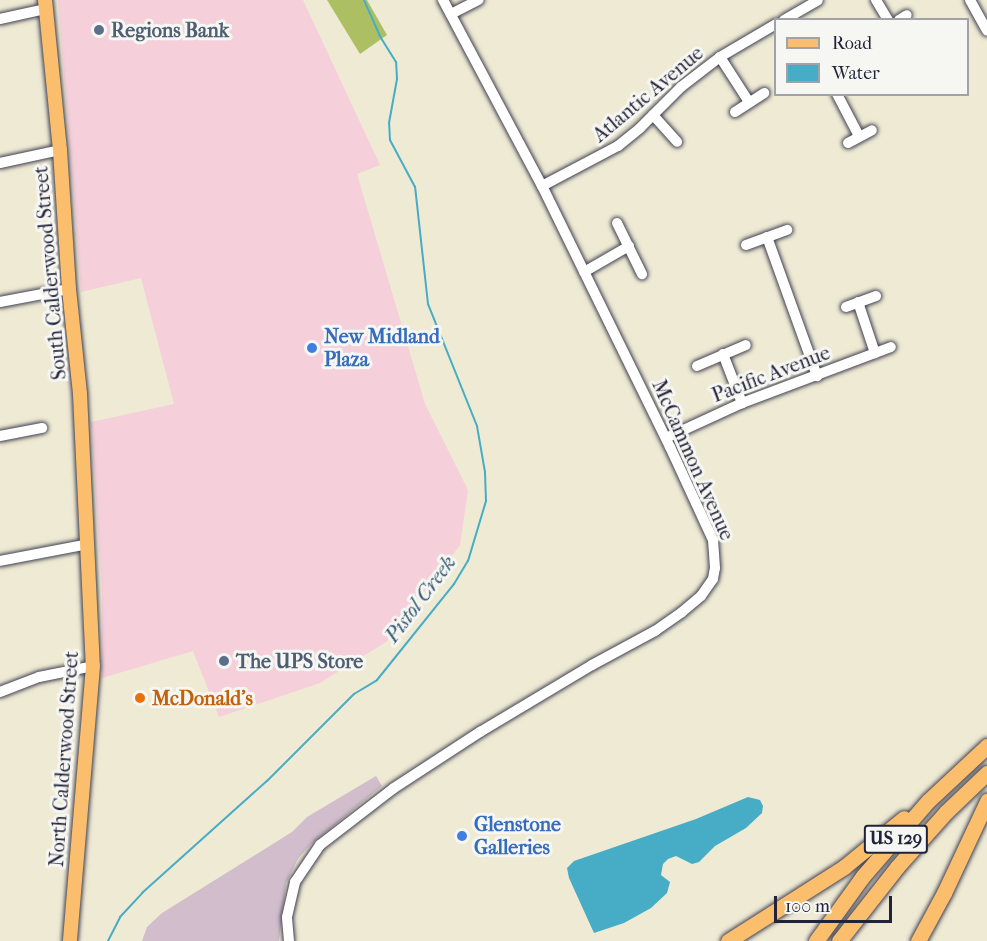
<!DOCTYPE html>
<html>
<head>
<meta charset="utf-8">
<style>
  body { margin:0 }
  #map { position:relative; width:987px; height:941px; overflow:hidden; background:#eeead4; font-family:"IM FELL French Canon",serif }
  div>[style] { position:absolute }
  .built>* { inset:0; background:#f5cfda }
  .industrial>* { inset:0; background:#d1bdcb }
  .green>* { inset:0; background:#adbf63 }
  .water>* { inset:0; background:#47acc6 }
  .stream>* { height:2px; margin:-1px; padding:0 1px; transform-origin:1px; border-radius:1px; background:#47acc6 }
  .roads { filter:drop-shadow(0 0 2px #414052) drop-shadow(0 0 2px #414052) }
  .minor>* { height:10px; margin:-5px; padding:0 5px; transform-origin:5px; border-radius:5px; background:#fff }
  .major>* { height:14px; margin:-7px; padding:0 7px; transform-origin:7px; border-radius:7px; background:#fabe6d }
  .highway>* { height:15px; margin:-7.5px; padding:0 7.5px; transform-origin:7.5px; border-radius:7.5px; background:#fabe6d }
  .dots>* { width:16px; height:16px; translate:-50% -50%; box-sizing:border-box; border:3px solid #f6f6f2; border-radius:50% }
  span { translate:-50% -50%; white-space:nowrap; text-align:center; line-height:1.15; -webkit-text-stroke:6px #f6f6f2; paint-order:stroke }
  .shield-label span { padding:2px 4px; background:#f6f6f2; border:2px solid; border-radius:4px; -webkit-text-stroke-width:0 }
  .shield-label { font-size:18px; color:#22223b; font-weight:700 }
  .service-label { font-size:20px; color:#4e5e75; font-weight:700 }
  .left { translate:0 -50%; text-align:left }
  .street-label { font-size:20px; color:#22223b }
  .shop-label { font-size:20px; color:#366cbe; font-weight:700 }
  .food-label { font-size:20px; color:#c56008; font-weight:700 }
  .water-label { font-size:21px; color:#315973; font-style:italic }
  .legend { position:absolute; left:774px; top:18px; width:195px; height:78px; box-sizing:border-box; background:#f6f6f2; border:2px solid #a1a1a9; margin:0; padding:8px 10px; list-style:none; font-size:18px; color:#22223b }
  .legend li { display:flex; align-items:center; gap:12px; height:30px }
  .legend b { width:30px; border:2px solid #a1a1a9 }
  .scale { position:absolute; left:774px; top:896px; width:118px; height:27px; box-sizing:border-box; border:3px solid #22223b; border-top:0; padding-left:8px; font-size:18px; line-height:21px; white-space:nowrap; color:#22223b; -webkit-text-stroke:4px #f6f6f2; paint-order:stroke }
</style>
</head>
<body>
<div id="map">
  <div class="built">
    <div style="clip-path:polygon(58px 0,303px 0,380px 165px,357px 174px,425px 404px,468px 490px,460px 545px,386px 642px,320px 683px,219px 717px,193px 651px,102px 678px,102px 593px,91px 422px,174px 404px,141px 278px,81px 292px)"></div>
  </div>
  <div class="industrial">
    <div style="clip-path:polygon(376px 776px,382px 786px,311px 844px,298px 859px,286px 883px,279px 941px,142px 941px,147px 927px,162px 913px,292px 832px,307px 817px)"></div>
  </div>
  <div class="green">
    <div style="clip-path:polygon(327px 0,367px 0,387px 35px,360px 54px)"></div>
  </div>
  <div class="water">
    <div style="clip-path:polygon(748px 797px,760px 800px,763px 806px,762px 813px,746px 828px,715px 846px,699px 862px,692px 864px,676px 856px,668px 859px,663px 864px,661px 875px,670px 882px,667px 893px,651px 908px,624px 923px,594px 933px,569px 878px,567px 868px,574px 861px,696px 819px)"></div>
  </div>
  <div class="stream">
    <div style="left:108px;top:941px;width:27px;rotate:-63deg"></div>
    <div style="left:120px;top:917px;width:33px;rotate:-47deg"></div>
    <div style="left:142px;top:893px;width:168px;rotate:-41.9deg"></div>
    <div style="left:267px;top:781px;width:123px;rotate:-45deg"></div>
    <div style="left:354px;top:694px;width:27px;rotate:-31deg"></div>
    <div style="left:377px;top:680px;width:123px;rotate:-51.3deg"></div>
    <div style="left:454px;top:584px;width:27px;rotate:-59deg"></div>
    <div style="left:468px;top:561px;width:63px;rotate:-73.3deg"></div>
    <div style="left:486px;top:501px;width:29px;rotate:-92deg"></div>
    <div style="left:485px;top:472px;width:47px;rotate:-99.9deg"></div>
    <div style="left:477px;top:426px;width:131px;rotate:-111.9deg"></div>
    <div style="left:428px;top:304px;width:118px;rotate:-96.3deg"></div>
    <div style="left:415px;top:187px;width:53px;rotate:-118deg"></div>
    <div style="left:390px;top:140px;width:17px;rotate:-93deg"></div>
    <div style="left:389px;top:123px;width:45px;rotate:-79.7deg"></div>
    <div style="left:397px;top:79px;width:17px;rotate:-93deg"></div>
    <div style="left:396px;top:62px;width:31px;rotate:-122deg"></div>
    <div style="left:380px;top:36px;width:39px;rotate:-114deg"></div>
  </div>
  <div class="roads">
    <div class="minor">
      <div style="left:876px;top:0;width:23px;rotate:59deg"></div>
      <div style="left:970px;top:0;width:35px;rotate:61deg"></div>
      <div style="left:451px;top:14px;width:31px;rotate:-27deg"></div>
      <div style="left:0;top:19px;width:47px;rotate:-12.3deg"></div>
      <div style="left:784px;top:20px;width:39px;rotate:-30deg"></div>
      <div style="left:899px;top:20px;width:9px;rotate:-32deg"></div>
      <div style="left:720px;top:57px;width:54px;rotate:57.2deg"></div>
      <div style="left:837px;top:94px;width:47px;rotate:62.4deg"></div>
      <div style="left:735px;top:112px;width:35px;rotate:-33deg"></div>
      <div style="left:653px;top:115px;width:36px;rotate:48deg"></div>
      <div style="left:848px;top:143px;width:27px;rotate:-28deg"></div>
      <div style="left:0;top:163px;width:61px;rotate:-12.2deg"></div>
      <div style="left:542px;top:186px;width:86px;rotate:-27.8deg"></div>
      <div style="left:618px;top:146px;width:28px;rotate:-39deg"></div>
      <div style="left:640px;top:128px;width:58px;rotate:-45deg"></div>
      <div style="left:681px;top:87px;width:49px;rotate:-37.6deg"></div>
      <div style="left:720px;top:57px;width:65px;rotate:-30.5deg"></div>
      <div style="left:617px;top:223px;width:57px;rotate:63.9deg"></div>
      <div style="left:767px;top:237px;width:148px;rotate:70.2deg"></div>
      <div style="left:746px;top:245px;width:44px;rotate:-20.1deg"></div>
      <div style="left:584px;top:272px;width:52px;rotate:-30deg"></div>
      <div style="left:0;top:302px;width:70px;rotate:-10.7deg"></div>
      <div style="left:858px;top:302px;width:54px;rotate:71.6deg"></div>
      <div style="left:846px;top:307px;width:32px;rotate:-20deg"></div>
      <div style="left:723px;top:354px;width:53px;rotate:68.8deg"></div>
      <div style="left:697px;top:366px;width:53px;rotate:-23.2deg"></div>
      <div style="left:0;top:436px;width:43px;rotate:-10.8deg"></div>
      <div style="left:666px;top:438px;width:84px;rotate:-24.7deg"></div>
      <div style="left:742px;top:403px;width:159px;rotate:-20.6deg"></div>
      <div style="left:0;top:561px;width:90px;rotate:-10.9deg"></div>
      <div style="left:0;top:692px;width:42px;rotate:-21deg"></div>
      <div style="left:39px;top:677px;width:55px;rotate:-11.5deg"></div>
      <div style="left:289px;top:941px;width:24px;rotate:-95deg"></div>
      <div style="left:287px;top:917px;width:36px;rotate:-77deg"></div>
      <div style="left:295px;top:882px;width:45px;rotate:-56deg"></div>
      <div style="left:320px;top:845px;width:93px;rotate:-37.6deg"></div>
      <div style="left:394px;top:788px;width:103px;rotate:-33.1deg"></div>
      <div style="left:480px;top:732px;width:131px;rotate:-30.9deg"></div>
      <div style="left:592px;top:665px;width:72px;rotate:-28.4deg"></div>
      <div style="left:655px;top:631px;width:33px;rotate:-35deg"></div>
      <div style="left:682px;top:612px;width:25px;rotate:-40deg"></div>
      <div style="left:701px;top:596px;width:21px;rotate:-55deg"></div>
      <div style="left:713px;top:579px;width:11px;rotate:-80deg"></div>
      <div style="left:715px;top:568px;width:28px;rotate:-94deg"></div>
      <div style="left:713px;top:540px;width:102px;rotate:-114.8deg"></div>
      <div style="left:670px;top:447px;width:291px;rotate:-116.1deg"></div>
      <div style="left:542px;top:186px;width:211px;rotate:-118deg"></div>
    </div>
    <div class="major">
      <div style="left:45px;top:0;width:151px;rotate:84.3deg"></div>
      <div style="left:60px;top:150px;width:139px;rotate:86.3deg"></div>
      <div style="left:69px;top:289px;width:106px;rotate:84deg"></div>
      <div style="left:80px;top:394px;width:272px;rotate:87.3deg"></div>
      <div style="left:93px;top:666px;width:276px;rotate:94.8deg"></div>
    </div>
    <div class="highway">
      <div style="left:728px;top:941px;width:138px;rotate:-32.5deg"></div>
      <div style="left:844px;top:867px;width:77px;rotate:-39.2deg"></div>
      <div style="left:816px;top:941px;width:80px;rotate:-54.1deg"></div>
      <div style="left:863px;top:876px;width:99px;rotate:-49.1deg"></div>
      <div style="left:928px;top:801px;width:81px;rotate:-43deg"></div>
      <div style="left:839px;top:941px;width:94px;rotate:-51.9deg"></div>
      <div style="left:897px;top:867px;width:74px;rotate:-48.3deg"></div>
      <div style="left:946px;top:812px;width:57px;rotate:-43.6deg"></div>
      <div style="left:918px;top:941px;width:55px;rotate:-61.6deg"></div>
      <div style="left:944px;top:893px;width:102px;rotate:-64.9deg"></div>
    </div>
  </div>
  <div class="dots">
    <div style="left:99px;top:30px;background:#5c6f8a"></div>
    <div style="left:312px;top:348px;background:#3f7fe0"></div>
    <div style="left:224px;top:661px;background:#5c6f8a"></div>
    <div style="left:140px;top:698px;background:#e8710a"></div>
    <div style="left:462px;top:836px;background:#3f7fe0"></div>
  </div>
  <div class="shield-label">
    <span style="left:896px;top:839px">US 129</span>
  </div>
  <div class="service-label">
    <span class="left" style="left:111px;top:30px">Regions Bank</span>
    <span class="left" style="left:236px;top:661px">The UPS Store</span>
  </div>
  <div class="street-label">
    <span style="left:648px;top:94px;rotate:-40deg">Atlantic Avenue</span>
    <span style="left:50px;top:273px;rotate:-95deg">South Calderwood Street</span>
    <span style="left:771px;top:374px;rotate:-21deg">Pacific Avenue</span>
    <span style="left:693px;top:460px;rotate:66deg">McCammon Avenue</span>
    <span style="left:64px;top:759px;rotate:-86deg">North Calderwood Street</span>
  </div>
  <div class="shop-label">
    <span class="left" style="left:324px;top:348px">New Midland<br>Plaza</span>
    <span class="left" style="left:474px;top:836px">Glenstone<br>Galleries</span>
  </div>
  <div class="food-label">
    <span class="left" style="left:152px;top:698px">McDonald's</span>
  </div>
  <div class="water-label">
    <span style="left:420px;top:599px;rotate:-53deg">Pistol Creek</span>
  </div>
  <ul class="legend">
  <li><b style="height:8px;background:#fabe6d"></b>Road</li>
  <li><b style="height:16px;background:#47acc6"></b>Water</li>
  </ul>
  <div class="scale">100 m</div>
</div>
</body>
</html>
